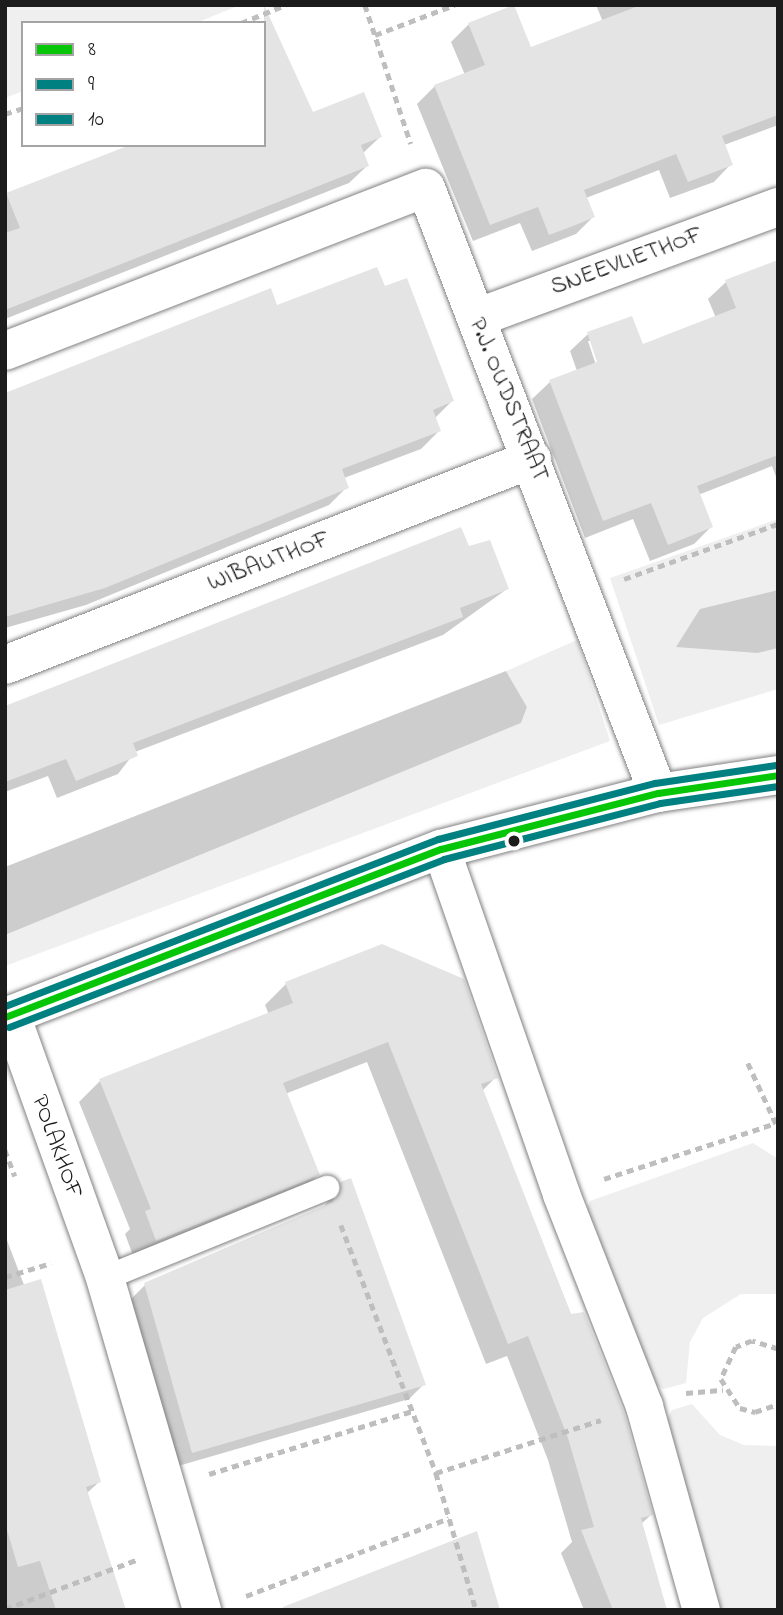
<!DOCTYPE html>
<html>
<head>
<meta charset="utf-8">
<style>
  body { margin:0 }
  #map { position:relative; width:783px; height:1615px; overflow:hidden; background:#fff; font-family:"Indie Flower",sans-serif }
  div>[style] { position:absolute }
  .green>* { inset:0; background:#efefef }
  .water>* { inset:0; background:#cdcdcd }
  .shadow>* { inset:0; background:#0003 }
  .building>* { inset:0; background:#e4e4e4 }
  .path>* { height:4.5px; margin-top:-2.25px; transform-origin:0; background:repeating-linear-gradient(90deg,#bebebe 0 7px,transparent 0 12px) }
  .roads { filter:drop-shadow(0 0 2px #828282) drop-shadow(0 0 2px #828282) }
  .service>* { height:24px; margin:-12px; padding:0 12px; transform-origin:12px; border-radius:12px; background:#fff }
  .pedestrian>* { height:37px; margin:-18.5px; padding:0 18.5px; transform-origin:18.5px; border-radius:18.5px; background:#fff }
  .minor>* { height:38px; margin:-19px; padding:0 19px; transform-origin:19px; border-radius:19px; background:#fff }
  .bus-1>* { height:7px; margin:-3.5px; padding:0 3.5px; transform-origin:3.5px; border-radius:3.5px; background:#07c607 }
  .bus-2>* { height:7px; margin:-3.5px; padding:0 3.5px; transform-origin:3.5px; border-radius:3.5px; background:#008080 }
  .bus-3>* { height:7px; margin:-3.5px; padding:0 3.5px; transform-origin:3.5px; border-radius:3.5px; background:#008080 }
  .dots>* { width:19px; height:19px; translate:-50% -50%; box-sizing:border-box; border:4px solid #fff; border-radius:50% }
  span { translate:-50% -50%; white-space:nowrap; text-align:center; line-height:1.15; -webkit-text-stroke:5px #fff; paint-order:stroke }
  .street-label { font-size:24px; color:#1c1c1c }
  .frame { position:absolute; inset:0; border:7px solid #1c1c1c; pointer-events:none }
  .legend { position:absolute; left:21px; top:21px; width:245px; height:126px; box-sizing:border-box; background:#fff; border:2px solid #a4a4a4; margin:0; padding:9px 12px; list-style:none; font-size:21px; color:#1c1c1c }
  .legend li { display:flex; align-items:center; gap:14px; height:35px }
  .legend b { width:35px; border:2px solid #a4a4a4 }
</style>
</head>
<body>
<div id="map">
  <div class="green">
    <div style="clip-path:polygon(5px 5px,240px 5px,196px 23px,23px 23px,23px 91px,5px 98px)"></div>
    <div style="clip-path:polygon(778px 519px,778px 590px,761px 596px,758px 653px,778px 648px,778px 689px,659px 725px,610px 578px)"></div>
    <div style="clip-path:polygon(577px 640px,610px 741px,5px 966px,5px 935px,521px 723px,527px 707px,506px 671px)"></div>
    <div style="clip-path:polygon(753px 1143px,778px 1159px,778px 1294px,741px 1294px,703px 1318px,690px 1342px,686px 1383px,664px 1389px,644px 1380px,582px 1221px,590px 1201px)"></div>
    <div style="clip-path:polygon(692px 1404px,720px 1435px,744px 1445px,778px 1446px,778px 1610px,709px 1610px,662px 1429px,672px 1410px)"></div>
  </div>
  <div class="water">
    <div style="clip-path:polygon(778px 590px,778px 648px,758px 653px,676px 647px,700px 609px)"></div>
    <div style="clip-path:polygon(506px 671px,527px 707px,521px 723px,5px 935px,5px 867px)"></div>
  </div>
  <div class="shadow">
    <div style="clip-path:polygon(596px 5px,778px 5px,778px 125px,724px 145px,731px 164px,714px 182px,670px 198px,659px 170px,586px 198px,593px 217px,576px 234px,532px 251px,520px 223px,473px 241px,417px 104px,435px 86px,465px 75px,451px 42px,469px 24px,530px 50px,603px 22px)"></div>
    <div style="clip-path:polygon(312px 114px,380px 137px,362px 154px,367px 166px,349px 183px,5px 319px,5px 196px,136px 145px,264px 145px)"></div>
    <div style="clip-path:polygon(evenodd,769px 265px,778px 286px,778px 482px,772px 466px,698px 495px,711px 527px,694px 544px,650px 561px,633px 519px,585px 538px,532px 399px,550px 382px,577px 371px,570px 351px,588px 334px,642px 346px,716px 318px,708px 299px,726px 282px,769px 265px,588px 341px,592px 341px,601px 369px,598px 371px,588px 341px)"></div>
    <div style="clip-path:polygon(385px 289px,452px 401px,435px 418px,439px 431px,421px 449px,344px 478px,347px 487px,329px 505px,86px 605px,5px 628px,5px 394px,276px 308px)"></div>
    <div style="clip-path:polygon(467px 548px,507px 589px,443px 635px,135px 752px,118px 774px,57px 798px,48px 776px,5px 792px,5px 708px)"></div>
    <div style="clip-path:polygon(286px 984px,496px 1077px,482px 1091px,651px 1515px,641px 1524px,665px 1610px,584px 1610px,561px 1553px,572px 1542px,548px 1460px,507px 1356px,486px 1364px,367px 1062px,285px 1094px,318px 1175px,297px 1195px,135px 1261px,125px 1234px,130px 1229px,79px 1102px,100px 1081px,269px 1015px,265px 1005px)"></div>
    <div style="clip-path:polygon(341px 1183px,424px 1384px,409px 1399px,178px 1466px,130px 1300px,145px 1285px,323px 1208px)"></div>
    <div style="clip-path:polygon(5px 1235px,99px 1482px,86px 1494px,121px 1610px,5px 1610px)"></div>
  </div>
  <div class="building">
    <div style="clip-path:polygon(264px 5px,313px 112px,364px 92px,382px 137px,361px 145px,369px 166px,5px 310px,5px 233px,20px 228px,6px 193px,130px 145px,264px 145px)"></div>
    <div style="clip-path:polygon(514px 5px,531px 47px,641px 5px,778px 5px,778px 115px,722px 136px,733px 165px,688px 182px,676px 154px,584px 190px,595px 217px,573px 226px,549px 235px,538px 207px,490px 225px,434px 85px,485px 65px,468px 23px)"></div>
    <div style="clip-path:polygon(778px 260px,778px 455px,697px 486px,713px 527px,668px 545px,651px 503px,603px 521px,549px 380px,597px 362px,587px 332px,632px 316px,643px 344px,689px 326px,736px 308px,725px 280px)"></div>
    <div style="clip-path:polygon(377px 267px,385px 286px,407px 278px,454px 401px,433px 410px,441px 431px,342px 469px,349px 488px,105px 588px,5px 617px,5px 393px,271px 288px,277px 305px)"></div>
    <div style="clip-path:polygon(461px 527px,469px 546px,490px 540px,509px 589px,460px 608px,463px 617px,133px 743px,138px 756px,76px 781px,66px 759px,5px 782px,5px 706px)"></div>
    <div style="clip-path:polygon(382px 944px,464px 979px,498px 1078px,481px 1084px,571px 1314px,584px 1312px,624px 1413px,653px 1515px,641px 1518px,667px 1610px,613px 1610px,581px 1530px,594px 1527px,568px 1438px,528px 1336px,508px 1344px,388px 1042px,283px 1083px,320px 1175px,156px 1241px,145px 1211px,151px 1209px,99px 1079px,293px 1003px,285px 982px)"></div>
    <div style="clip-path:polygon(351px 1178px,426px 1385px,192px 1453px,144px 1283px,333px 1202px,340px 1182px)"></div>
    <div style="clip-path:polygon(41px 1279px,101px 1482px,86px 1487px,126px 1610px,56px 1610px,40px 1561px,18px 1567px,5px 1523px,5px 1290px)"></div>
    <div style="clip-path:polygon(477px 1531px,500px 1610px,283px 1610px,283px 1607px)"></div>
  </div>
  <div class="path">
    <div style="left:365px;top:5px;width:146px;rotate:71.7deg"></div>
    <div style="left:241px;top:23px;width:48px;rotate:-22.2deg"></div>
    <div style="left:375px;top:35px;width:85px;rotate:-20.8deg"></div>
    <div style="left:5px;top:114px;width:19px;rotate:-18deg"></div>
    <div style="left:624px;top:579px;width:164px;rotate:-19.7deg"></div>
    <div style="left:748px;top:1063px;width:72px;rotate:65.2deg"></div>
    <div style="left:5px;top:1150px;width:28px;rotate:69deg"></div>
    <div style="left:604px;top:1179px;width:178px;rotate:-18deg"></div>
    <div style="left:341px;top:1225px;width:266px;rotate:69deg"></div>
    <div style="left:436px;top:1473px;width:173px;rotate:-17.8deg"></div>
    <div style="left:5px;top:1277px;width:48px;rotate:-16.9deg"></div>
    <div style="left:778px;top:1349px;width:27px;rotate:-163deg"></div>
    <div style="left:752px;top:1341px;width:17px;rotate:159deg"></div>
    <div style="left:736px;top:1347px;width:35px;rotate:115deg"></div>
    <div style="left:721px;top:1379px;width:35px;rotate:57deg"></div>
    <div style="left:740px;top:1408px;width:16px;rotate:15deg"></div>
    <div style="left:755px;top:1412px;width:24px;rotate:-19deg"></div>
    <div style="left:686px;top:1393px;width:37px;rotate:-5deg"></div>
    <div style="left:436px;top:1473px;width:143px;rotate:73.7deg"></div>
    <div style="left:209px;top:1474px;width:213px;rotate:-17.2deg"></div>
    <div style="left:246px;top:1596px;width:217px;rotate:-21deg"></div>
    <div style="left:5px;top:1609px;width:143px;rotate:-20.5deg"></div>
  </div>
  <div class="roads">
    <div class="service">
      <div style="left:105px;top:1278px;width:240px;rotate:-22.1deg"></div>
    </div>
    <div class="pedestrian">
      <div style="left:441px;top:849px;width:365px;rotate:70.8deg"></div>
      <div style="left:561px;top:1194px;width:228px;rotate:68.6deg"></div>
      <div style="left:644px;top:1406px;width:212px;rotate:74.4deg"></div>
    </div>
    <div class="minor">
      <div style="left:476px;top:318px;width:322px;rotate:-20.2deg"></div>
      <div style="left:5px;top:351px;width:451px;rotate:-21.2deg"></div>
      <div style="left:426px;top:188px;width:648px;rotate:69.02deg"></div>
      <div style="left:5px;top:665px;width:566px;rotate:-21.35deg"></div>
      <div style="left:11px;top:1015px;width:279px;rotate:70.3deg"></div>
      <div style="left:105px;top:1278px;width:346px;rotate:73.7deg"></div>
      <div style="left:5px;top:1017px;width:467px;rotate:-21.1deg"></div>
      <div style="left:441px;top:849px;width:224px;rotate:-14.5deg"></div>
      <div style="left:658px;top:793px;width:121px;rotate:-8.5deg"></div>
    </div>
  </div>
  <div class="bus-1">
    <div style="left:5px;top:1017px;width:467px;rotate:-21.1deg"></div>
    <div style="left:441px;top:849px;width:224px;rotate:-14.5deg"></div>
    <div style="left:658px;top:793px;width:121px;rotate:-8.5deg"></div>
  </div>
  <div class="bus-2">
    <div style="left:9px;top:1027px;width:466px;rotate:-21.1deg"></div>
    <div style="left:444px;top:859px;width:223px;rotate:-14.5deg"></div>
    <div style="left:660px;top:803px;width:119px;rotate:-8.2deg"></div>
  </div>
  <div class="bus-3">
    <div style="left:5px;top:1006px;width:464px;rotate:-21.1deg"></div>
    <div style="left:438px;top:839px;width:224px;rotate:-14.5deg"></div>
    <div style="left:655px;top:783px;width:122px;rotate:-8.5deg"></div>
  </div>
  <div class="dots">
    <div style="left:514px;top:841px;background:#1c1c1c"></div>
  </div>
  <div class="street-label">
    <span style="left:627px;top:262px;rotate:-20deg">SNEEVLIETHOF</span>
    <span style="left:508px;top:400px;rotate:68deg">P.J. OUDSTRAAT</span>
    <span style="left:269px;top:562px;rotate:-21deg">WIBAUTHOF</span>
    <span style="left:56px;top:1147px;rotate:70deg">POLAKHOF</span>
  </div>
  <div class="frame"></div>
  <ul class="legend">
  <li><b style="height:9px;background:#07c607"></b>8</li>
  <li><b style="height:9px;background:#008080"></b>9</li>
  <li><b style="height:9px;background:#008080"></b>10</li>
  </ul>
</div>
</body>
</html>
